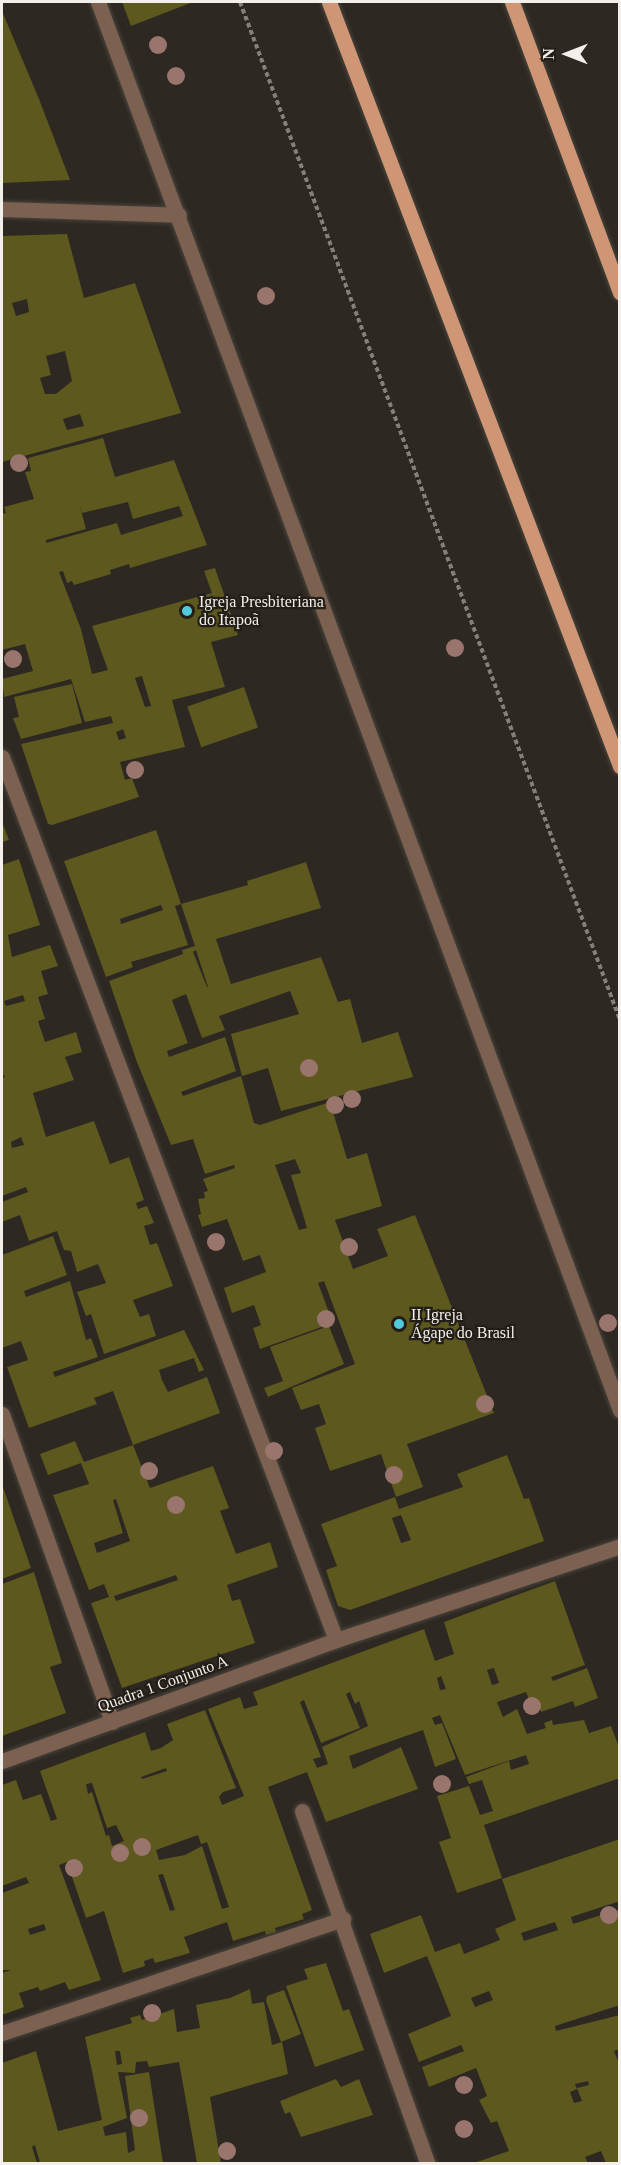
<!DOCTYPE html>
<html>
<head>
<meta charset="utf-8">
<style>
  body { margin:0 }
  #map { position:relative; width:621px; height:2165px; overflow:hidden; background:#2d2821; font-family:Georgia,serif }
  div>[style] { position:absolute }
  .building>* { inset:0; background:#5d581e; transform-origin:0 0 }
  .path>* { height:4px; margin-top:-2px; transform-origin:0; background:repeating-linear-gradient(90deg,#837f79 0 4.5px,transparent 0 7.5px) }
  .roads { filter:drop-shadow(0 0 2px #49443d) drop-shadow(0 0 2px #49443d) }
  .minor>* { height:15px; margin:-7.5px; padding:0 7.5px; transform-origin:7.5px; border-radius:7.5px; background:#7c6050 }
  .tertiary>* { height:15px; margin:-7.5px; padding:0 7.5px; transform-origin:7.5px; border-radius:7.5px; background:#7c6050 }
  .primary>* { height:15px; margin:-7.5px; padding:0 7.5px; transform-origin:7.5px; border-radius:7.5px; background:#ce9674 }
  .trees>* { width:18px; height:18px; margin:-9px; border-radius:50%; background:#9a756d }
  .dots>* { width:16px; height:16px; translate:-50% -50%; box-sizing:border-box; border:3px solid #231f18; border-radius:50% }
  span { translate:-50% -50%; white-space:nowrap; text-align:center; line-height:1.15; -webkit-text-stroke:4.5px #231f18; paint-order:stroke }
  .poi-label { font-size:16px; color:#f3f0eb }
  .left { translate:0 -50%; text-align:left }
  .street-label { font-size:16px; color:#f3f0eb }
  .frame { position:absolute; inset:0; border:3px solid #f3f0eb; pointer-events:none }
  .north { position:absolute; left:537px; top:24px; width:60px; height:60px; -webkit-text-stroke:4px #231f18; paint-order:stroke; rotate:270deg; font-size:16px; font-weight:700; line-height:24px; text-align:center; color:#f3f0eb }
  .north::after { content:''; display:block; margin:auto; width:21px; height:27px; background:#f3f0eb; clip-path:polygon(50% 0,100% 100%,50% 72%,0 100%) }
</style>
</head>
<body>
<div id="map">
  <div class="building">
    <div style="clip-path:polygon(122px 2px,193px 2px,131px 26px)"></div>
    <div style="clip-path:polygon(2px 11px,39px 99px,70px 180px,2px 183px)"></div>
    <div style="clip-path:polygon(evenodd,67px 234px,84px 298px,135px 283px,181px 413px,2px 462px,2px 236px,67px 234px,27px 299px,29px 312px,16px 316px,12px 303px,27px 299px,67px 234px,65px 351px,72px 381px,56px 394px,45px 394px,40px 378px,51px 375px,46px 356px,65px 351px,67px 234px,80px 414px,84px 426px,67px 430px,63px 419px,80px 414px)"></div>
    <div style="clip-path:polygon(evenodd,103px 438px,115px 477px,174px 460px,207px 545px,130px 568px,129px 564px,110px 570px,111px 574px,74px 585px,72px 581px,67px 583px,63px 571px,59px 572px,81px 629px,92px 674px,108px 670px,92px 626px,212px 593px,204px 571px,215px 568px,238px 635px,211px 642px,225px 687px,172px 700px,185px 747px,120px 762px,125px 780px,132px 778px,139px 797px,52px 825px,48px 824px,21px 744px,113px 723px,111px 716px,85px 722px,71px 679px,4px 697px,2px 679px,33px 671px,25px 644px,2px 650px,2px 514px,6px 513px,4px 507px,34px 499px,25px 472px,31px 471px,28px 458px,103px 438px,78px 499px,82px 513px,128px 502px,133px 519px,179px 506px,183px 516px,121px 535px,117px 523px,46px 543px,46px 540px,86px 529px,78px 499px,103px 438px,142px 676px,151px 706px,145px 707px,135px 678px,142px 676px,103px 438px,123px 729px,126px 738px,119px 740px,116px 732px,123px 729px)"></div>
    <div style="clip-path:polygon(72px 684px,82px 723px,21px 739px,13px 718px,19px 717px,14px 697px)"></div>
    <div style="left:244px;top:687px;width:43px;height:60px;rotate:71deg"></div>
    <div style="clip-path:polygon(2px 822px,9px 840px,2px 842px)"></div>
    <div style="clip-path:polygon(evenodd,156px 830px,181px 904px,248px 885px,247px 881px,306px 862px,321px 908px,216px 939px,231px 984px,321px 957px,338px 1002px,350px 999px,362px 1043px,398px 1032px,413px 1077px,281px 1111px,268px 1068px,242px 1076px,231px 1034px,299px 1014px,290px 991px,219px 1016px,225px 1030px,202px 1038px,186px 994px,172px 1000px,188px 1043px,167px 1051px,169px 1057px,225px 1037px,236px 1071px,181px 1092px,183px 1096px,241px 1076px,254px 1123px,260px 1125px,330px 1102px,347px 1159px,367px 1153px,382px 1206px,335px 1220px,353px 1269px,388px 1256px,377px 1229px,415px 1215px,494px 1413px,407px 1444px,423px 1487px,396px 1497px,381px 1454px,330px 1471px,315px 1428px,326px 1424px,319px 1404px,301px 1410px,292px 1388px,355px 1364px,324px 1281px,318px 1283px,333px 1323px,260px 1349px,253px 1328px,261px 1325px,254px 1305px,232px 1313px,224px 1288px,266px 1272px,260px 1255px,243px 1261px,227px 1219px,202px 1227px,198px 1215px,201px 1214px,198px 1199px,205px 1198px,204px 1192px,208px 1191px,203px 1179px,235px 1168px,234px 1165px,205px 1174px,193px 1139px,171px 1145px,137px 1062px,109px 981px,183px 954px,182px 950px,195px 946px,181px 904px,175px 906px,188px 945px,131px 962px,133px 967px,106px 977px,90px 933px,64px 861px,156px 830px,161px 905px,163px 910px,121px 924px,120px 919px,161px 905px,156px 830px,196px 950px,208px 987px,207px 987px,193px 952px,196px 950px,156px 830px,295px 1159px,301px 1173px,291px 1175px,307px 1228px,299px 1230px,275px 1165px,295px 1159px)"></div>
    <div style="clip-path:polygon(evenodd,19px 859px,40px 925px,8px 935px,12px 957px,50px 945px,58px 966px,41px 971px,48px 994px,38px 997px,45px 1019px,38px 1021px,45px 1042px,76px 1032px,82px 1052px,65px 1057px,74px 1080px,33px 1093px,46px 1137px,94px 1121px,110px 1164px,129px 1157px,144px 1200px,136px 1203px,138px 1209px,147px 1206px,154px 1223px,144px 1226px,150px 1245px,157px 1243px,173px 1286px,133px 1300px,140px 1317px,149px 1314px,156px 1336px,104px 1354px,91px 1314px,86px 1316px,77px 1292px,106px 1283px,98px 1264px,77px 1272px,71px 1251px,64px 1250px,57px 1231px,29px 1241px,20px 1215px,2px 1222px,2px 1202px,28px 1192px,26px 1187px,2px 1196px,2px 1078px,5px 1077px,2px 1073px,2px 865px,19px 859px,23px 995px,25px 1001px,6px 1006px,4px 1001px,23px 995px,19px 859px,21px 1137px,24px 1145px,12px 1148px,11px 1142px,21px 1137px)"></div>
    <div style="clip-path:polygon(53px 1236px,67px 1275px,24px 1291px,26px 1297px,70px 1281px,86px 1340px,91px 1338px,98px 1357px,53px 1372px,55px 1377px,184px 1330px,204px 1370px,199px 1372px,194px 1358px,159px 1370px,162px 1380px,168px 1392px,207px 1377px,220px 1413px,133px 1445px,113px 1391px,94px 1398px,97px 1404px,29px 1428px,7px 1367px,28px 1360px,21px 1341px,2px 1348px,2px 1255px)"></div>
    <div style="clip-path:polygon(329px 1326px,344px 1364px,268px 1397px,264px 1388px,283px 1381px,270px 1347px)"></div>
    <div style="clip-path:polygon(evenodd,75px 1441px,84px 1462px,133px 1445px,150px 1488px,213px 1466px,229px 1508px,220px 1511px,236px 1554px,270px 1542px,278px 1567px,227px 1585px,232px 1601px,240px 1599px,255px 1643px,122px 1688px,91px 1603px,109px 1597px,104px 1584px,89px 1590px,53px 1495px,89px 1484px,81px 1463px,48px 1475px,40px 1454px,75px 1441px,116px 1499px,130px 1541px,97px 1553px,94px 1543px,123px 1533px,113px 1500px,116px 1499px,75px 1441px,176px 1575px,178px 1580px,116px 1601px,114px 1596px,176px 1575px)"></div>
    <div style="clip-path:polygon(evenodd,507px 1455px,524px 1499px,529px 1498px,544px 1541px,350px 1610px,338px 1606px,326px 1570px,337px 1566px,321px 1524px,395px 1497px,399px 1509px,463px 1487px,457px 1474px,507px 1455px,401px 1515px,411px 1540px,401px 1543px,392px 1518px,401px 1515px)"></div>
    <div style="clip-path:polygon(2px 1484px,31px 1568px,2px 1579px)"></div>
    <div style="clip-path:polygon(34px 1572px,62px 1663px,50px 1667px,66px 1713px,2px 1736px,2px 1584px)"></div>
    <div style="clip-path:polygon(evenodd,555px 1581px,585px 1665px,551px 1677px,553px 1681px,587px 1668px,598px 1698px,575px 1707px,573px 1701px,541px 1712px,537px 1703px,531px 1704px,526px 1692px,497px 1702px,503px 1717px,517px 1709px,527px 1734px,546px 1728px,544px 1723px,552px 1720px,553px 1725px,584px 1720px,589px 1733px,611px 1726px,620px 1750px,620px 1778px,484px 1825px,502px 1878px,457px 1893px,439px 1842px,451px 1838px,437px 1796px,469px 1786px,480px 1815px,493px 1811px,482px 1780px,469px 1784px,466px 1777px,509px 1761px,511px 1770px,529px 1764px,526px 1755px,465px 1775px,440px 1715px,432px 1718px,435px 1725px,442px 1723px,456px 1759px,435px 1767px,423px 1730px,349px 1756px,353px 1769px,401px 1747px,418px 1789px,326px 1822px,307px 1772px,268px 1787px,312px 1910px,302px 1914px,304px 1919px,275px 1928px,276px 1932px,266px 1935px,265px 1931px,233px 1941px,227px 1922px,184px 1937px,190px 1953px,155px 1963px,153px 1958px,144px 1961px,145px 1966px,123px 1973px,104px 1911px,86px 1918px,67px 1862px,59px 1865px,101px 1980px,69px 1990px,65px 1982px,40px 1991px,38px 1987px,19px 1993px,24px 2007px,2px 2015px,2px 1973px,11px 1970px,2px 1970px,2px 1893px,29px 1883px,26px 1877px,2px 1886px,2px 1785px,16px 1780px,23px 1800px,41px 1794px,51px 1821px,57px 1819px,40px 1771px,145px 1732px,151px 1751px,161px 1748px,173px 1740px,167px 1724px,205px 1710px,236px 1788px,223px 1792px,219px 1797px,222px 1805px,244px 1796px,208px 1709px,240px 1697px,244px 1709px,258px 1705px,253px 1692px,424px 1629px,435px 1661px,454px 1654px,444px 1622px,555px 1581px,494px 1668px,499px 1683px,492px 1685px,487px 1670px,494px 1668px,555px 1581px,441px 1676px,446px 1689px,440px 1690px,437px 1678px,441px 1676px,555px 1581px,350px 1692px,355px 1704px,359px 1701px,368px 1726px,322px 1747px,328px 1764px,317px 1768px,313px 1759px,321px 1757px,300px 1702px,304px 1700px,321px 1743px,360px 1728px,346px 1694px,350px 1692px,555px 1581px,166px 1768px,167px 1771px,142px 1779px,141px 1777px,166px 1768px,555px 1581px,92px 1783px,107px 1828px,116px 1825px,124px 1841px,112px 1846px,109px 1835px,106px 1836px,92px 1792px,88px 1794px,86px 1784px,92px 1783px,555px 1581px,198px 1835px,201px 1844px,207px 1842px,229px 1907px,222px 1909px,202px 1846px,185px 1855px,159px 1860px,156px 1850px,198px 1835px,555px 1581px,163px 1874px,175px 1910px,170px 1911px,158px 1875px,163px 1874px,555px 1581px,44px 1924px,46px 1930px,30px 1935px,28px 1929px,44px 1924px)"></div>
    <div style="clip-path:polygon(evenodd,620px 1839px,620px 1901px,571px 1917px,573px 1924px,620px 1909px,620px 2005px,555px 2026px,556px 2031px,620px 2015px,620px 2049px,614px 2051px,620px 2066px,620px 2163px,606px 2163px,601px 2151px,585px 2157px,588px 2163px,474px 2163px,509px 2151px,497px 2121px,491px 2123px,479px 2100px,487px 2096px,476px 2068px,429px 2087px,422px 2067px,464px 2051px,461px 2045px,419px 2062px,408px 2034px,451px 2016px,427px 1956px,384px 1973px,370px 1934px,421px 1915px,435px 1952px,460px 1943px,464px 1954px,500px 1940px,495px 1929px,516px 1920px,502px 1879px,620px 1839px,555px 1922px,558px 1930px,524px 1941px,521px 1933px,555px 1922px,620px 1839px,489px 1991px,493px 2000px,475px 2007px,471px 1998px,489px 1991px,620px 1839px,588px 2081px,589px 2085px,577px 2088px,582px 2101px,574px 2103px,570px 2092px,577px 2089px,575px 2084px,588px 2081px)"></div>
    <div style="clip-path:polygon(326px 1963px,343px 2011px,349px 2009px,364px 2050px,315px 2067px,286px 1986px,308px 1979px,304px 1969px)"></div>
    <div style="clip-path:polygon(evenodd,250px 1989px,252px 2004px,264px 2002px,272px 2045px,282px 2042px,288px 2074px,210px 2097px,221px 2163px,197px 2163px,179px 2062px,149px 2067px,147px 2061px,136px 2062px,135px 2073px,118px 2072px,127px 2118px,103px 2127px,105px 2136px,126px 2132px,128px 2153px,135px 2150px,125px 2076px,149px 2072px,163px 2163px,40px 2163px,35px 2145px,32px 2147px,37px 2163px,2px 2163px,2px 2063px,36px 2051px,58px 2131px,102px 2120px,85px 2037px,132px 2023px,130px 2018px,140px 2015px,142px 2020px,174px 2009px,177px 2032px,200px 2028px,196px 2005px,230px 1998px,250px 1989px,115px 2051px,120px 2051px,122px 2064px,117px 2065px,115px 2051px)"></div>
    <div style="clip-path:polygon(284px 1990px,301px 2034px,281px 2042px,266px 2001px,267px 1996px)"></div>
    <div style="clip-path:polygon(336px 2079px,341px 2087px,359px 2079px,373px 2115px,301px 2137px,290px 2112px,285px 2114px,280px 2101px)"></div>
  </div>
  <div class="path">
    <div style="left:240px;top:2px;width:1087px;rotate:69.53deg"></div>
  </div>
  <div class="roads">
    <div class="minor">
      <div style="left:2px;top:209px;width:177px;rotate:1.9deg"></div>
      <div style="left:2px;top:757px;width:944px;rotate:69.28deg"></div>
      <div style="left:2px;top:1414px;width:327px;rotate:70.3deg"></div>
      <div style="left:2px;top:1761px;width:355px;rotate:-19.9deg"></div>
      <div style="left:336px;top:1640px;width:299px;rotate:-18.3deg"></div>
      <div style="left:302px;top:1811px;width:375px;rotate:70.4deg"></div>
      <div style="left:2px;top:2033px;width:360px;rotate:-18.5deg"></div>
    </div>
    <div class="tertiary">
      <div style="left:98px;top:2px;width:1502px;rotate:69.66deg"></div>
    </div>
    <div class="primary">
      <div style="left:329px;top:2px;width:818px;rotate:69.15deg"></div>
      <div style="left:512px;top:2px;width:310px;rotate:69.6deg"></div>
    </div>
  </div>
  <div class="trees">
    <div style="left:158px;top:45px"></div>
    <div style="left:176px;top:76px"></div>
    <div style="left:266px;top:296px"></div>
    <div style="left:19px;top:463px"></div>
    <div style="left:455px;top:648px"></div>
    <div style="left:13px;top:659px"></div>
    <div style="left:135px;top:770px"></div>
    <div style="left:309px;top:1068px"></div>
    <div style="left:352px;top:1099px"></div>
    <div style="left:335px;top:1105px"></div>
    <div style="left:216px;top:1242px"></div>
    <div style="left:349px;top:1247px"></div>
    <div style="left:326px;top:1319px"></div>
    <div style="left:608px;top:1323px"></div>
    <div style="left:485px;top:1404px"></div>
    <div style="left:274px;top:1451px"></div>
    <div style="left:149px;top:1471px"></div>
    <div style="left:394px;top:1475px"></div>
    <div style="left:176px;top:1505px"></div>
    <div style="left:532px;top:1706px"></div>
    <div style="left:442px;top:1784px"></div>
    <div style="left:142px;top:1847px"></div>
    <div style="left:120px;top:1853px"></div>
    <div style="left:74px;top:1868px"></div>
    <div style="left:609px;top:1915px"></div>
    <div style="left:152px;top:2013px"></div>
    <div style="left:464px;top:2085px"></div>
    <div style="left:139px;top:2118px"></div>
    <div style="left:464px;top:2129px"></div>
    <div style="left:227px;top:2151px"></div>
  </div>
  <div class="dots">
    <div style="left:187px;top:611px;background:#53cadc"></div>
    <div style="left:399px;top:1324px;background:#53cadc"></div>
  </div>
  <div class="poi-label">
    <span class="left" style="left:199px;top:611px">Igreja Presbiteriana<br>do Itapoã</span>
    <span class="left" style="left:411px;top:1324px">II Igreja<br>Ágape do Brasil</span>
  </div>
  <div class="street-label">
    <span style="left:163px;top:1684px;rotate:-20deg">Quadra 1 Conjunto A</span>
  </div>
  <div class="frame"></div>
  <div class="north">N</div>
</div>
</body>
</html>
